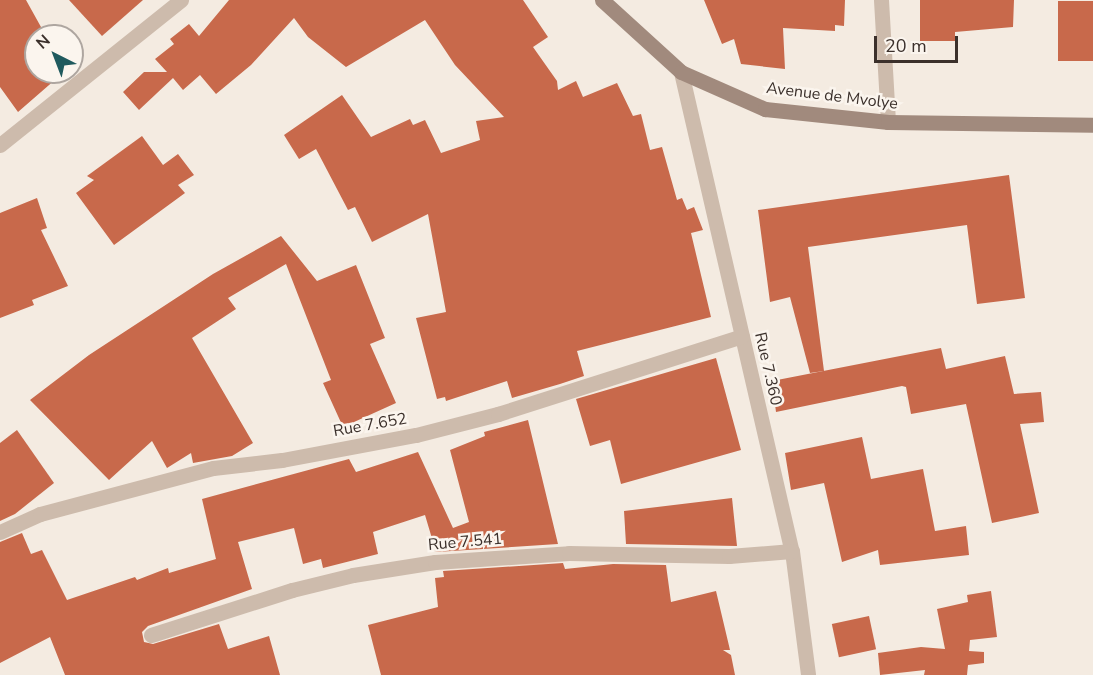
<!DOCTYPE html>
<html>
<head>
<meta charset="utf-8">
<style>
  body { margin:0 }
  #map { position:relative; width:1093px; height:675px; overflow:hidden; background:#f4ebe1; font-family:"Nunito Sans",sans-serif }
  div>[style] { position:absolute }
  .building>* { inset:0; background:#c8694b; transform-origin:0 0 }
  .minor>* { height:15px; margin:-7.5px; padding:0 7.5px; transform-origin:7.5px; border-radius:7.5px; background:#cdbbac }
  .secondary>* { height:15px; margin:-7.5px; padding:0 7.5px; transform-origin:7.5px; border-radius:7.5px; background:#a18a7d }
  span { translate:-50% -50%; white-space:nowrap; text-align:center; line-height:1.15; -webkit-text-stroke:5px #fbf5ee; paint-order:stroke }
  .street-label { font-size:16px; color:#3b302b }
  .north { position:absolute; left:24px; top:24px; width:60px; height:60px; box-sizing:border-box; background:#fbf5ee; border:2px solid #aea6a0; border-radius:50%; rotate:318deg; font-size:16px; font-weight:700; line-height:24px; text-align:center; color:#3b302b }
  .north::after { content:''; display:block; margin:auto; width:21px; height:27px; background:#1f5a5e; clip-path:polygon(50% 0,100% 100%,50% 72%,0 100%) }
  .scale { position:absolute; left:874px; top:36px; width:84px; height:27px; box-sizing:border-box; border:3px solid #3b302b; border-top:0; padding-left:8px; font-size:18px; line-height:21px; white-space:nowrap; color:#3b302b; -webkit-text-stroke:4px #fbf5ee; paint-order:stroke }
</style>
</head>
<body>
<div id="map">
  <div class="building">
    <div style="clip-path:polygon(0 0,26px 0,46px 36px,36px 36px,36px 72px,64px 72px,18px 112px,0 87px)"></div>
    <div style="clip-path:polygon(69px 0,143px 0,102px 36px)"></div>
    <div style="clip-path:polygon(229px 0,523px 0,548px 37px,533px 47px,557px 81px,558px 90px,576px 81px,583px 97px,617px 83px,633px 116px,641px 114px,650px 150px,662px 147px,677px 200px,682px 198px,687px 210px,694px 207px,703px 230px,691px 233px,711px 317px,577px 351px,584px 376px,560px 384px,512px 398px,507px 381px,446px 401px,445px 397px,437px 399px,416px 318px,446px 312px,428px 214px,372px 242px,355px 207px,348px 210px,316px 149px,299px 159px,284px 135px,342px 95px,371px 137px,410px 119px,413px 125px,425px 120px,441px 153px,480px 140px,476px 121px,504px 117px,455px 65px,425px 20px,346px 67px,308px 37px,294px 18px,251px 65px,216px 94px,200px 75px,183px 90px,173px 78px,139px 110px,123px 92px,144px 72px,167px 72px,155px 59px,174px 44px,170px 39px,189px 24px,199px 36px)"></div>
    <div style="clip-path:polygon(704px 0,845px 0,844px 26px,835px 25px,835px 31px,783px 28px,785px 69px,741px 64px,734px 39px,722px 44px)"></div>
    <div style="clip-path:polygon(920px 0,1014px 0,1013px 27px,955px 32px,955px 41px,920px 41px)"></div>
    <div style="left:1093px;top:1px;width:60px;height:35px;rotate:90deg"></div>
    <div style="clip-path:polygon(142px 136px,163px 165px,178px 154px,194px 175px,178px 185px,185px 193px,114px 245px,76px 193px,94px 180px,87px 176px)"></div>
    <div style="clip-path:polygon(1009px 175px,1025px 298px,977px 304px,967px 225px,808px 247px,824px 371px,810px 373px,790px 297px,770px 302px,758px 210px)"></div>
    <div style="clip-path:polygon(37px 198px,47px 228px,41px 230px,68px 286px,32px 300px,34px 305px,0 318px,0 213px)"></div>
    <div style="clip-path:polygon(281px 236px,317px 281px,356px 265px,385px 338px,370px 344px,396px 403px,343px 427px,323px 383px,331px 380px,286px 264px,228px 298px,236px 309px,192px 338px,253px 443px,232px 456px,193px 463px,191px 453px,167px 468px,152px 441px,109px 480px,30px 400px,89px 355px,213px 274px)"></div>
    <div style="clip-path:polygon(941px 348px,946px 369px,1005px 356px,1014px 394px,1041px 392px,1044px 422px,1020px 424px,1039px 513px,992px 523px,966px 404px,911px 414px,906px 387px,902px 386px,776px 412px,772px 381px)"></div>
    <div style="clip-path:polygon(716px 358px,741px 450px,621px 484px,610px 440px,590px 446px,576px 399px)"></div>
    <div style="clip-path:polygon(528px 420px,558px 544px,436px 552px,425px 515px,373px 532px,378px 554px,323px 568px,321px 559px,303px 564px,294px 528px,238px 542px,252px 589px,148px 626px,142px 632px,144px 642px,153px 644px,219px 624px,228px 649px,269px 636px,280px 675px,65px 675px,50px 637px,0 663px,0 542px,22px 533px,31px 554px,42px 550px,67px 600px,135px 577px,137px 580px,168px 568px,169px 573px,216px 559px,202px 499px,349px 459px,356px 472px,418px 452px,453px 528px,469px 522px,450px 450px,485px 436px,484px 432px)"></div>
    <div style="clip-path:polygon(17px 430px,54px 483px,15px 514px,0 521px,0 443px)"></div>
    <div style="clip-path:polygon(862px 437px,871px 479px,923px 469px,935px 531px,966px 526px,969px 555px,880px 565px,878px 550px,842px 562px,824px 483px,791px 490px,785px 453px)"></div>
    <div style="clip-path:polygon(732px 498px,737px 546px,626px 544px,624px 511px)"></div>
    <div style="clip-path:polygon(563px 563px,565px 569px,613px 564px,666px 565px,671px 602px,716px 591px,730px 650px,723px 650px,731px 655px,735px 675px,381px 675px,368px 625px,438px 607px,435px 578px,444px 577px,443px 571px)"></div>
    <div style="clip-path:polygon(991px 591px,997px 637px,970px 640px,969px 651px,984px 652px,984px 663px,968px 665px,967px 675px,924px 675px,925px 670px,880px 675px,878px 653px,921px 647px,945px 649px,937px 609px,968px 602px,967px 595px)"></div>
    <div style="left:869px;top:616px;width:34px;height:38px;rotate:78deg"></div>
  </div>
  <div class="minor">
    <div style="left:881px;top:0;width:122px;rotate:86.7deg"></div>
    <div style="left:681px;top:72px;width:492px;rotate:77deg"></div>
    <div style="left:792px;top:551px;width:125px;rotate:82.6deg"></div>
    <div style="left:0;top:145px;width:232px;rotate:-38.7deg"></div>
    <div style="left:0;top:532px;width:44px;rotate:-24.2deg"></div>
    <div style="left:40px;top:514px;width:179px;rotate:-14.9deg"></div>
    <div style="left:213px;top:468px;width:69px;rotate:-6.6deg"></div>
    <div style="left:282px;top:460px;width:136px;rotate:-10.6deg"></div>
    <div style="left:416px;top:435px;width:85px;rotate:-14.4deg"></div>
    <div style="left:498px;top:414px;width:256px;rotate:-17.7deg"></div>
    <div style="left:151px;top:635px;width:148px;rotate:-17.7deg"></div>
    <div style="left:292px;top:590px;width:63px;rotate:-13.8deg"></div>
    <div style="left:353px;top:575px;width:83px;rotate:-9deg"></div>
    <div style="left:435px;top:562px;width:134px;rotate:-3.8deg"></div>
    <div style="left:569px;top:553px;width:160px;rotate:1.1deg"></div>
    <div style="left:729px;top:556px;width:63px;rotate:-4.5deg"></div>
  </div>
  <div class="secondary">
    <div style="left:602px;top:0;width:107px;rotate:42.3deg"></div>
    <div style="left:681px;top:72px;width:92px;rotate:23.8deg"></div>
    <div style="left:765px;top:109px;width:124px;rotate:6deg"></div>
    <div style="left:888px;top:122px;width:205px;rotate:0.8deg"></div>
  </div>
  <div class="street-label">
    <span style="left:832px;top:96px;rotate:7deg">Avenue de Mvolye</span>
    <span style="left:768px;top:369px;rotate:77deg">Rue 7.360</span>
    <span style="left:370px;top:425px;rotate:-10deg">Rue 7.652</span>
    <span style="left:465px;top:542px;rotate:-5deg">Rue 7.541</span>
  </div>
  <div class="north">N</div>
  <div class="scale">20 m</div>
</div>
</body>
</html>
